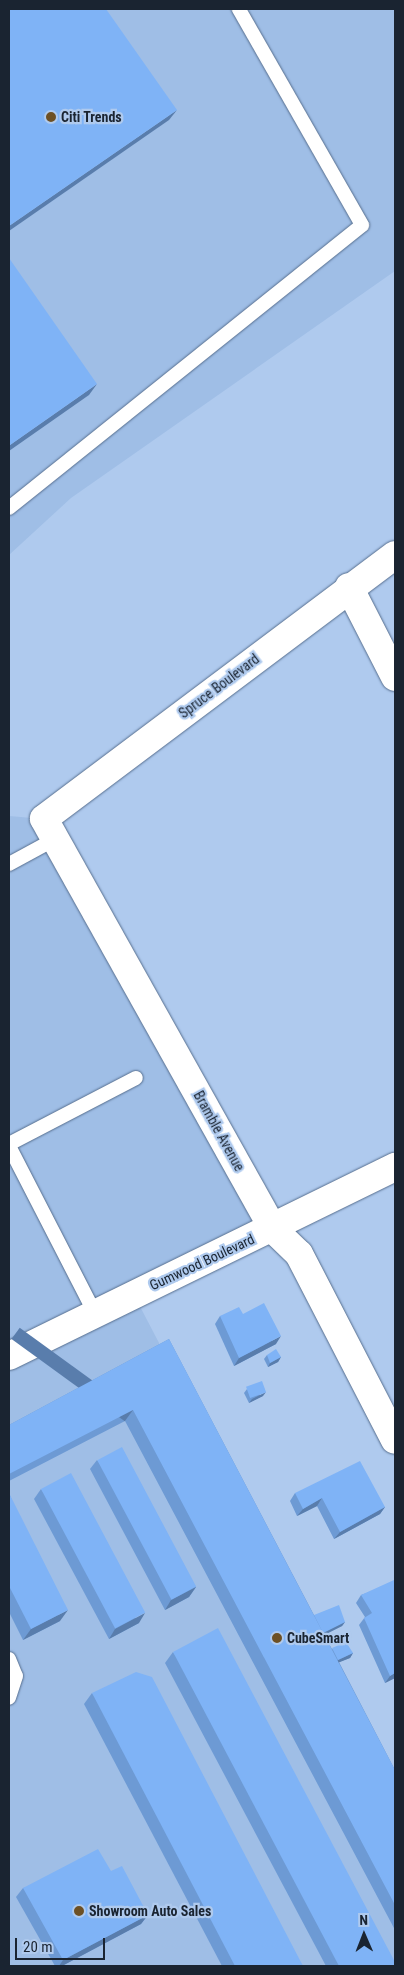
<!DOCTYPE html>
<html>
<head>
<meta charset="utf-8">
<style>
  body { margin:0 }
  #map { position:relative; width:404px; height:1975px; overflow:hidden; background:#afcaee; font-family:"Roboto Condensed",sans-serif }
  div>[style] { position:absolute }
  .built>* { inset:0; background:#9fbee6 }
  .roads { filter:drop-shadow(0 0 1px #566e8e) drop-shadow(0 0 1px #566e8e) }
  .service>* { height:14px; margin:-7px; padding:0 7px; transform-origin:7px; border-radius:7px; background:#fff }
  .minor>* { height:28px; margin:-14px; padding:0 14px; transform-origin:14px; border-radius:14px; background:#fff }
  .wall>* { inset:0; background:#6d9ad4 }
  .shaded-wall>* { inset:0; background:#597dac; transform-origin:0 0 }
  .building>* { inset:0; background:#7fb3f6; transform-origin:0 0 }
  .dots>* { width:14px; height:14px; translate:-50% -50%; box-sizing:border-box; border:2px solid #afcaee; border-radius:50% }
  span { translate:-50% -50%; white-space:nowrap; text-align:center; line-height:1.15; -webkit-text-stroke:4.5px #afcaee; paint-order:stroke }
  .poi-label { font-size:14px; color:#1a2431; font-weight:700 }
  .left { translate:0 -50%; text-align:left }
  .street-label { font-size:14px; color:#1a2431 }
  .frame { position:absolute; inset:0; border:10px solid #1a2431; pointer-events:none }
  .north { position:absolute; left:339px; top:1910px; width:50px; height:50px; -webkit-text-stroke:4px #afcaee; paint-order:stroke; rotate:359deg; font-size:14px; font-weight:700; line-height:20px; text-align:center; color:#1a2431 }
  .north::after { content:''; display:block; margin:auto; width:18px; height:22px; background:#1a2431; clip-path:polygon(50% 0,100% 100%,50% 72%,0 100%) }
  .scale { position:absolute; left:15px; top:1938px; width:90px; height:22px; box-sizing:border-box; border:2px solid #1a2431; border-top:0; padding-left:6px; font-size:15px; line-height:18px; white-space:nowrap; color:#1a2431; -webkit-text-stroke:4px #afcaee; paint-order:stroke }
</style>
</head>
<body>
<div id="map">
  <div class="built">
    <div style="clip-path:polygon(9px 9px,395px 9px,395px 271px,71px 498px,9px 555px)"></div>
    <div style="clip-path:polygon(9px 816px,44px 819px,273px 1229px,134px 1295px,395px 1795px,395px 1966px,9px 1966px)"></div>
  </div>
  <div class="roads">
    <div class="service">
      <div style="left:9px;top:508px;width:452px;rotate:-38.7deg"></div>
      <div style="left:362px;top:225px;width:249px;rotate:-119.7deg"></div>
      <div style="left:9px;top:864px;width:52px;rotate:-28.5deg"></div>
      <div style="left:9px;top:1144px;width:143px;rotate:-27.5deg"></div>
      <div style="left:9px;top:1146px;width:188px;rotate:62.8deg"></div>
      <div style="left:9px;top:1659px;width:18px;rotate:68deg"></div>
      <div style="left:16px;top:1676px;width:23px;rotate:108deg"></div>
    </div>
    <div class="minor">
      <div style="left:395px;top:555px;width:439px;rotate:143.1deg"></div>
      <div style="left:44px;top:819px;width:470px;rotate:60.8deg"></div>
      <div style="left:273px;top:1229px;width:36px;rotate:44deg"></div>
      <div style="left:299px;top:1254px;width:209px;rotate:62.7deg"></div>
      <div style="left:349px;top:587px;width:101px;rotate:62.9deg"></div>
      <div style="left:9px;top:1356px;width:430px;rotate:-26.1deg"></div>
    </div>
  </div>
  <div class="wall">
    <div style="clip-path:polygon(243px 1314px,276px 1344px,234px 1366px,215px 1324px,220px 1316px)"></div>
    <div style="clip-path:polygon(169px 1339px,314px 1615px,345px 1622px,342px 1626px,324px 1635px,332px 1649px,353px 1653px,350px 1658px,339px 1662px,395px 1770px,395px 1930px,125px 1421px,9px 1481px,9px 1425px)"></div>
    <div style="clip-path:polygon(267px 1355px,281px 1357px,278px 1362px,268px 1367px,264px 1359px)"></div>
    <div style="clip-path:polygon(247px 1389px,263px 1396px,249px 1403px,244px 1393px)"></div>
    <div style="clip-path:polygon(97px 1460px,196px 1587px,189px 1597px,165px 1610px,90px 1469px)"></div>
    <div style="clip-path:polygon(41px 1489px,139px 1623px,109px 1639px,34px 1499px)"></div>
    <div style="clip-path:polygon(9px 1493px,60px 1621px,23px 1640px,9px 1612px)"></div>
    <div style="clip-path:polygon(295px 1493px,385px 1507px,380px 1514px,334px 1539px,317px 1506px,297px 1516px,290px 1501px)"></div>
    <div style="clip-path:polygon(395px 1583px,395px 1678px,385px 1683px,359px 1625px,365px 1617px,356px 1603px,361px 1595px)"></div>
    <div style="clip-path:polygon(173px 1652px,395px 1966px,326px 1966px,165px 1663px)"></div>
    <div style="clip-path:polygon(92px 1693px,303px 1966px,222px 1966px,84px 1704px)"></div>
    <div style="clip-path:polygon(111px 1871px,148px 1915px,141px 1924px,62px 1966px,55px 1966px,16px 1897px,23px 1888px)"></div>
  </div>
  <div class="shaded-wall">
    <div style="clip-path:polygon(177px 110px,169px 120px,9px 231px,9px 226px)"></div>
    <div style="clip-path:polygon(97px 384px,89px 395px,9px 451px,9px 446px,10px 445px)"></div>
    <div style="clip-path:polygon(281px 1336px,276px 1344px,234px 1366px,239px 1358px)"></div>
    <div style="clip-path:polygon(281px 1357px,278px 1362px,268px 1367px,270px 1363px)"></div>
    <div style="clip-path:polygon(266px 1392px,263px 1396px,249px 1403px,252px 1399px)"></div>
    <div style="left:133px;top:1410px;width:14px;height:140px;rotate:126deg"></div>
    <div style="clip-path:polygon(322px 1498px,317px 1506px,297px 1516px,303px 1509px)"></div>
    <div style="clip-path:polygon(385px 1507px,380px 1514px,334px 1539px,340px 1532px)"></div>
    <div style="clip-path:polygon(196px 1587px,189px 1597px,165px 1610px,171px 1600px)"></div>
    <div style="clip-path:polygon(68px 1610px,60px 1621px,23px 1640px,31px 1629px)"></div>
    <div style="clip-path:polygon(145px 1613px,139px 1623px,109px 1639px,115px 1629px)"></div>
    <div style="clip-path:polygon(345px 1622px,342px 1626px,318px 1638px,321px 1634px)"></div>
    <div style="clip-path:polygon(353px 1653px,350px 1658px,335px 1664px,338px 1660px)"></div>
    <div style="clip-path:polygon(395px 1673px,395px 1678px,385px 1683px,390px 1676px)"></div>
    <div style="clip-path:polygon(148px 1915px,141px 1924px,62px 1966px,59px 1966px,63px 1960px)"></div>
  </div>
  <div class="building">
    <div style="clip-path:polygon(9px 9px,106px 9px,177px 110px,9px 226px)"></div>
    <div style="clip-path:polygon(9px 258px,97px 384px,10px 445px,9px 443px)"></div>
    <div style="clip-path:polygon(264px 1303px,281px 1336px,239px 1358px,220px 1316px,239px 1307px,243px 1314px)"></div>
    <div style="clip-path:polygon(169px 1339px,395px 1770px,395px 1905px,133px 1410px,9px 1474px,9px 1425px)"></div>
    <div style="clip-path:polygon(276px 1349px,281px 1357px,270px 1363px,267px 1355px)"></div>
    <div style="left:262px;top:1381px;width:12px;height:17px;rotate:70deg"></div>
    <div style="left:122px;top:1447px;width:158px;height:28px;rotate:62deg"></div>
    <div style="clip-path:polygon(360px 1461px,385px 1507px,340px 1532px,322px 1498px,303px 1509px,295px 1493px)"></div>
    <div style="left:71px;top:1473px;width:158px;height:34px;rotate:62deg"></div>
    <div style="clip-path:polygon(9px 1493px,68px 1610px,31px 1629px,9px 1586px)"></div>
    <div style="clip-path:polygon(394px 1580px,395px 1583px,395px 1673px,390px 1676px,364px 1618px,372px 1613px,361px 1595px)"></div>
    <div style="clip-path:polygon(339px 1605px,345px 1622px,323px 1633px,314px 1615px)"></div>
    <div style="clip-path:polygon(218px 1628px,395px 1962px,395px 1966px,339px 1966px,173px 1652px)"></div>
    <div style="clip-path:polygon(346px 1642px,353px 1653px,338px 1660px,332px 1648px)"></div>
    <div style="clip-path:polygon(136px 1672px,152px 1677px,303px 1966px,235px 1966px,92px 1693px)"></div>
    <div style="clip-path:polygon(98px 1849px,111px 1871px,122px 1866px,148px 1915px,63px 1960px,23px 1888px)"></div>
  </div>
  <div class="dots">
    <div style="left:51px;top:117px;background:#6d5024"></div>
    <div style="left:277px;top:1638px;background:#6d5024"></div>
    <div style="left:79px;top:1911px;background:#6d5024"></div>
  </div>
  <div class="poi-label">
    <span class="left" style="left:61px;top:117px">Citi Trends</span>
    <span class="left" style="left:287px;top:1638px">CubeSmart</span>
    <span class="left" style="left:89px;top:1911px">Showroom Auto Sales</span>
  </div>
  <div class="street-label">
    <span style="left:219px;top:686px;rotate:-37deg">Spruce Boulevard</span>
    <span style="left:219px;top:1131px;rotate:61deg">Bramble Avenue</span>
    <span style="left:202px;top:1262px;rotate:-25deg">Gumwood Boulevard</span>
  </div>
  <div class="frame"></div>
  <div class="north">N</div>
  <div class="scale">20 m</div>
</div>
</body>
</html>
